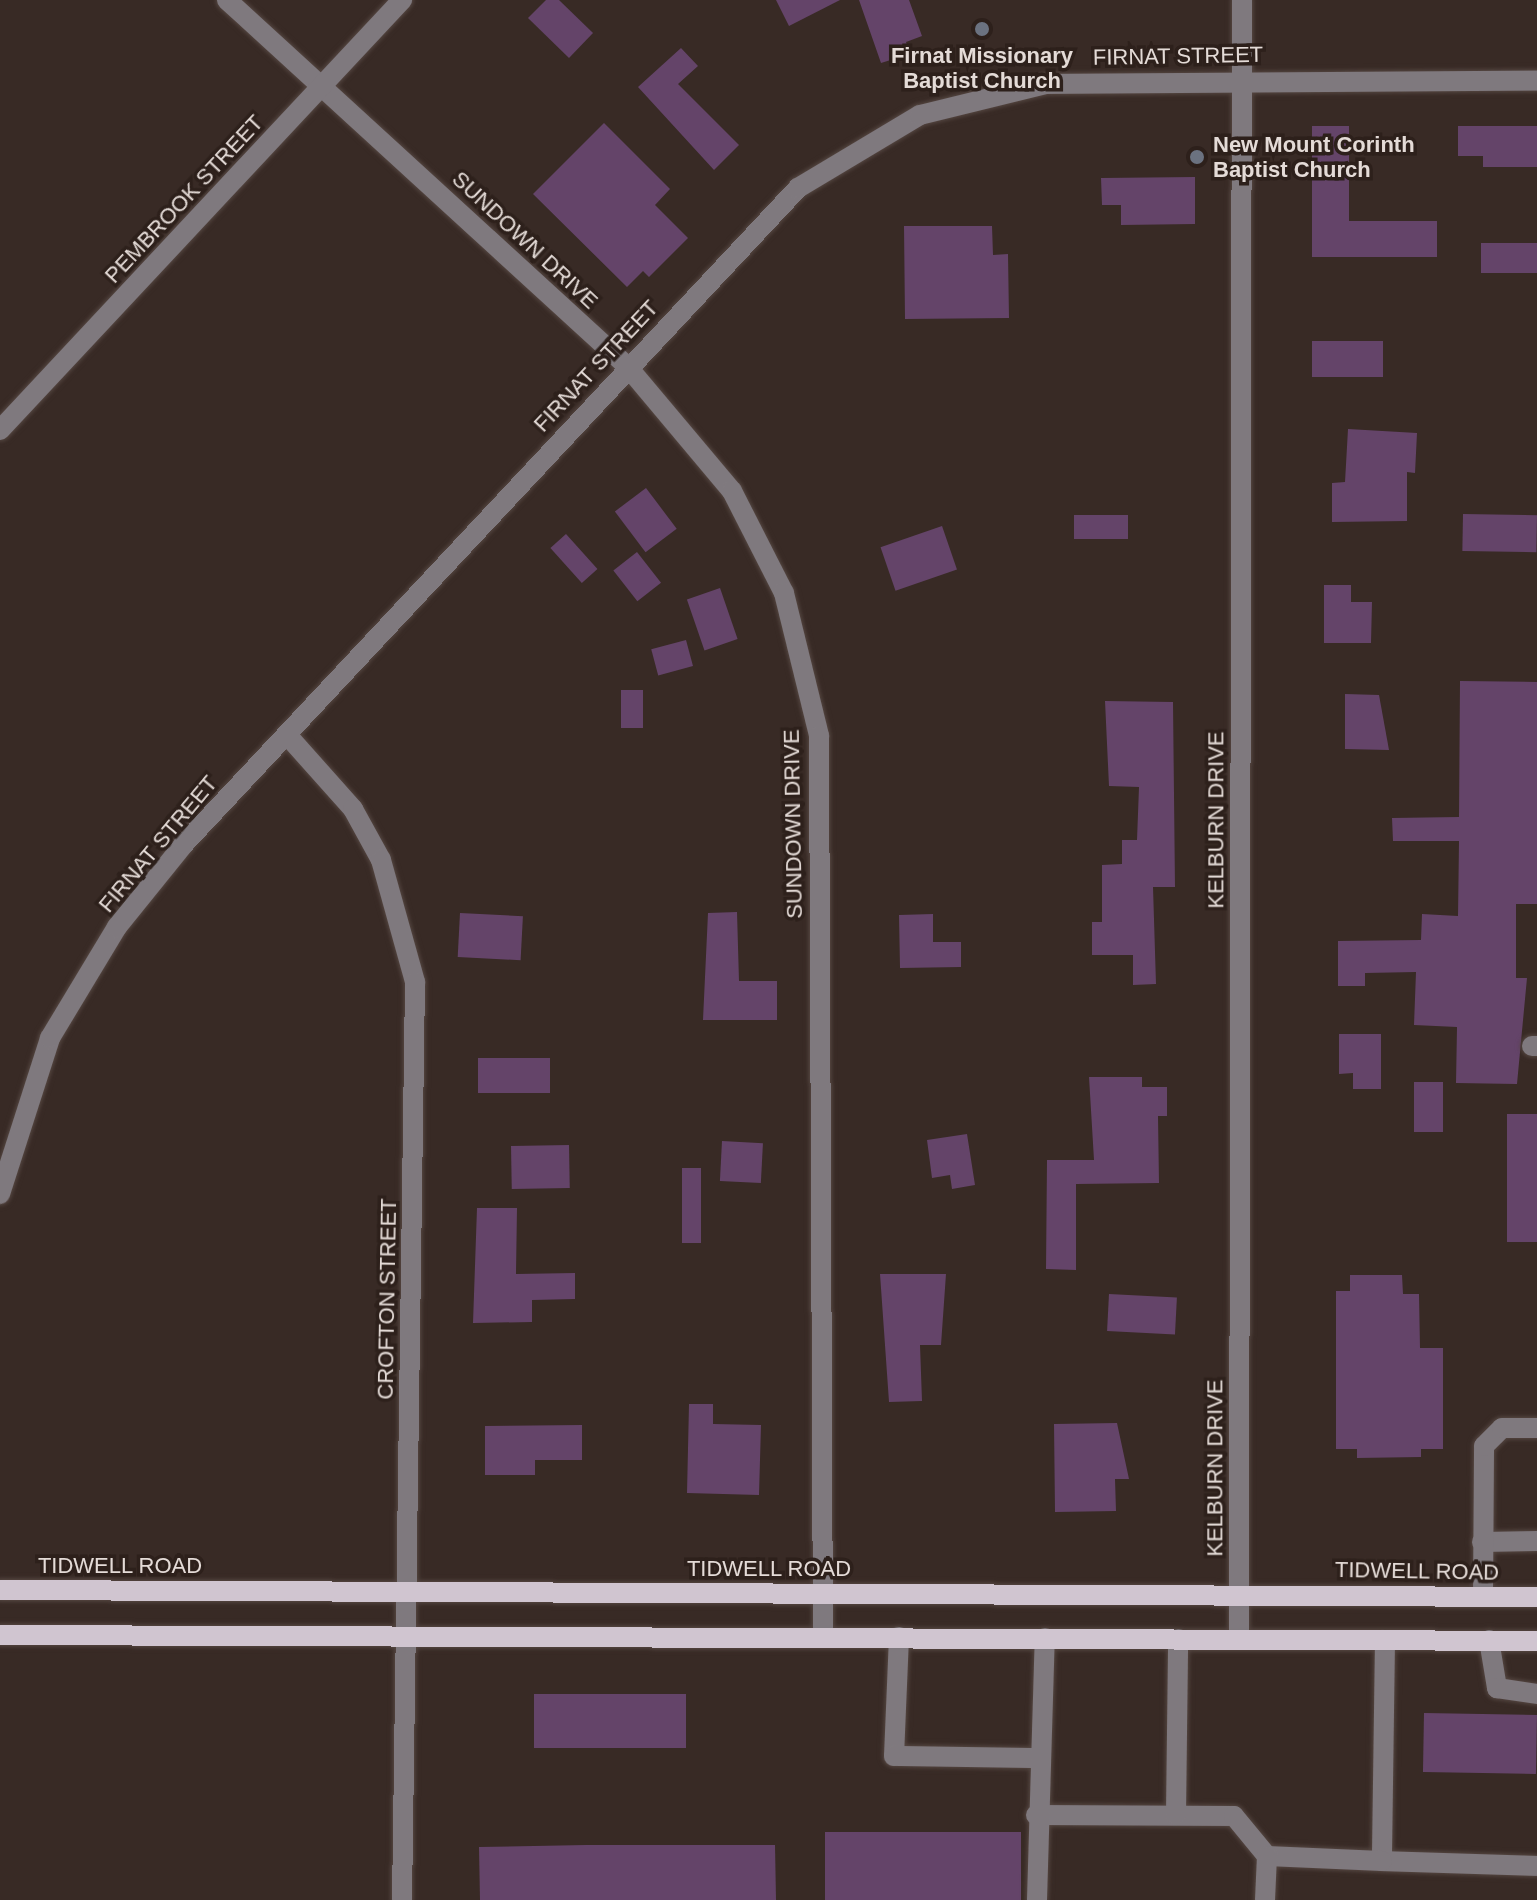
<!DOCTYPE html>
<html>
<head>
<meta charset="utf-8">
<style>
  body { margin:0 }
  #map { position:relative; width:1537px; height:1900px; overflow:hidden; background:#382a25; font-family:Arial,sans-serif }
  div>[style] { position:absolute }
  .building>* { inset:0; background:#644469; transform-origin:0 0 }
  .roads { filter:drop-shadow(0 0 2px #544641) drop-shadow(0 0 2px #544641) }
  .minor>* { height:20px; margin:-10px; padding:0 10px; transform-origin:10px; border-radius:10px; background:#7f797e }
  .major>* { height:20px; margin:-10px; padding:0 10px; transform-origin:10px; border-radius:10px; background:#d0c5d0 }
  .dots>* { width:22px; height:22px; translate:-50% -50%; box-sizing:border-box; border:4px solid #2d201b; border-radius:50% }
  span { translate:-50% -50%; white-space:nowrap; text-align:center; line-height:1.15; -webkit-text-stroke:7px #2d201b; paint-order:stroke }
  .poi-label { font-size:22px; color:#e4dbd7; font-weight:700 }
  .left { translate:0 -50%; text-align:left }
  .street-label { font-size:22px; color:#e4dbd7 }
</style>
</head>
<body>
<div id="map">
  <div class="building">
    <div style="clip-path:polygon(546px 0,559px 0,593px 33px,569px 58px,528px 18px)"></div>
    <div style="clip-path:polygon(776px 0,840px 0,789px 26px)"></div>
    <div style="clip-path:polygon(859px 0,909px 0,922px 36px,906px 42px,910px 54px,881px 63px)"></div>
    <div style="clip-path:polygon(681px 48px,698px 66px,678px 84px,739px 145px,714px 170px,638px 87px)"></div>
    <div style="clip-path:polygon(604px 123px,670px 189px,655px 205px,688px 238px,649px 277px,643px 271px,627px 287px,533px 194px)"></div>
    <div style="clip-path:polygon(1312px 126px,1349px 126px,1349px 221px,1437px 221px,1437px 257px,1312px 257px)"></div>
    <div style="clip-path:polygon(1458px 126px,1537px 126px,1537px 167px,1483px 167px,1483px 156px,1458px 156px)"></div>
    <div style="clip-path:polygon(1195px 177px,1195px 224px,1121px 225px,1121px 205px,1102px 205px,1101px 178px)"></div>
    <div style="clip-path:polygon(904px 226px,992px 226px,993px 255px,1008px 254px,1009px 318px,905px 319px)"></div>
    <div style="left:1481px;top:243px;width:56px;height:30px"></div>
    <div style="left:1312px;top:341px;width:71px;height:36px"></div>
    <div style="clip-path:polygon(1348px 429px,1417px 433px,1415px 473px,1407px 472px,1407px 521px,1332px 522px,1332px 483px,1345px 482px)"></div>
    <div style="left:646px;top:488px;width:51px;height:39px;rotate:53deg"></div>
    <div style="left:1463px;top:514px;width:74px;height:37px;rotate:1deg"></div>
    <div style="left:1074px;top:515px;width:54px;height:24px"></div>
    <div style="left:942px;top:526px;width:46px;height:65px;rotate:71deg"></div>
    <div style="left:566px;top:534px;width:47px;height:21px;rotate:48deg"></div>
    <div style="left:637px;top:552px;width:39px;height:30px;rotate:52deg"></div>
    <div style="clip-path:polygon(1324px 585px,1351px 585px,1351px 602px,1372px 602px,1371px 643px,1324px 643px)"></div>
    <div style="left:720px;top:588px;width:54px;height:35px;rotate:71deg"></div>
    <div style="left:686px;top:640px;width:27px;height:36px;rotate:75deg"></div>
    <div style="clip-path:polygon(1460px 681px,1537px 682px,1537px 904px,1516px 904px,1516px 978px,1527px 978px,1517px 1084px,1456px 1083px,1457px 1027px,1414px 1025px,1416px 972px,1365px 973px,1365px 986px,1338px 986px,1338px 941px,1421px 940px,1422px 914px,1458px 916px,1459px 841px,1393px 841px,1392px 818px,1459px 817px)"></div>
    <div style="left:621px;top:690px;width:22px;height:38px"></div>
    <div style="clip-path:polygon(1345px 694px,1379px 695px,1389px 750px,1345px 749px)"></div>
    <div style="clip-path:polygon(1105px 701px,1173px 702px,1175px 887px,1153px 887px,1156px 984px,1133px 985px,1133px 955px,1092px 955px,1092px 922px,1102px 922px,1102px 865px,1122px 864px,1122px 840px,1137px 840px,1139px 787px,1109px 786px)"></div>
    <div style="clip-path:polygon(737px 912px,739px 981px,777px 981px,777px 1020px,703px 1020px,708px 913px)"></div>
    <div style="left:460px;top:913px;width:63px;height:44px;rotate:3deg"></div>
    <div style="clip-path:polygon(933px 914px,933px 942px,961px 942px,961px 967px,900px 968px,899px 915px)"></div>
    <div style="clip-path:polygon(1339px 1034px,1381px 1034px,1381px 1089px,1353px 1089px,1353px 1073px,1339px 1074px)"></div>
    <div style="left:478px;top:1058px;width:72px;height:35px"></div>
    <div style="clip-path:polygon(1089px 1077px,1142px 1077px,1142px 1087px,1167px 1087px,1167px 1116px,1158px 1116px,1159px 1183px,1076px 1184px,1076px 1270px,1046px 1269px,1047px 1160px,1094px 1160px)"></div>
    <div style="left:1443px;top:1082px;width:50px;height:29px;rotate:90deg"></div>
    <div style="left:1507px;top:1114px;width:30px;height:128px"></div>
    <div style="clip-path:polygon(967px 1134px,975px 1185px,952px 1189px,950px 1175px,932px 1178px,927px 1140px)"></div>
    <div style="left:722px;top:1141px;width:41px;height:40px;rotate:3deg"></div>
    <div style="left:569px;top:1145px;width:43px;height:58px;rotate:89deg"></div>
    <div style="left:682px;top:1168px;width:19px;height:75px"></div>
    <div style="clip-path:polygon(477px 1208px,517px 1208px,516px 1274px,575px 1273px,575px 1299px,532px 1300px,532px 1322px,473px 1323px)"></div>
    <div style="clip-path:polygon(880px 1274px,946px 1274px,941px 1345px,920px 1345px,922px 1401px,889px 1402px)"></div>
    <div style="clip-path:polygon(1350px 1275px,1402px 1275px,1403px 1294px,1419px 1294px,1420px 1348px,1443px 1348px,1443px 1449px,1421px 1449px,1421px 1457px,1357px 1458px,1357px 1449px,1336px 1449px,1336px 1291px,1350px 1291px)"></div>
    <div style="left:1109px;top:1294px;width:68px;height:37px;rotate:3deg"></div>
    <div style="clip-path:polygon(689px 1404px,713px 1404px,713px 1424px,761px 1425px,759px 1495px,687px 1493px)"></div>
    <div style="clip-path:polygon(1117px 1423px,1129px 1479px,1115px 1479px,1116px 1511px,1055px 1512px,1054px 1424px)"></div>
    <div style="clip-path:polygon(582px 1425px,582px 1460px,535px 1460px,535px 1475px,485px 1475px,485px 1426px)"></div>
    <div style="left:534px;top:1694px;width:152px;height:54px"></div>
    <div style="left:1424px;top:1713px;width:113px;height:59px;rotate:1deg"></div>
    <div style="left:825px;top:1832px;width:196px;height:68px"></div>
    <div style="clip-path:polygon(586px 1845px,775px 1845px,776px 1900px,480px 1900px,479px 1847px)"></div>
  </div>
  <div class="roads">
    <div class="minor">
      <div style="left:227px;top:0;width:542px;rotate:42.46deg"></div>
      <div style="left:627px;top:366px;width:163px;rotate:50deg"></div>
      <div style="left:732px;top:491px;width:114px;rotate:63deg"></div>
      <div style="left:784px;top:593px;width:147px;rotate:76.2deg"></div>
      <div style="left:819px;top:736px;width:901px;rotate:89.75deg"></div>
      <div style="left:0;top:430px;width:589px;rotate:-46.93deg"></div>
      <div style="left:288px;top:736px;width:98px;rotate:48.3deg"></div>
      <div style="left:353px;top:809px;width:58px;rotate:61.2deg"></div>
      <div style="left:381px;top:860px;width:127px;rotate:74.4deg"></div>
      <div style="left:415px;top:982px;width:918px;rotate:90.81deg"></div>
      <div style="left:1532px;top:1046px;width:5px"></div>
      <div style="left:0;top:1194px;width:164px;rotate:-72.2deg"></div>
      <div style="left:50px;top:1038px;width:130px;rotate:-58.9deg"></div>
      <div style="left:117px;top:927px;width:107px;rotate:-51.1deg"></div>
      <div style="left:184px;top:844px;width:899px;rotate:-46.89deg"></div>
      <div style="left:798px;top:188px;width:142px;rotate:-30.9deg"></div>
      <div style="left:920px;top:115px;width:130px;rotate:-13.8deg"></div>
      <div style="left:1046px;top:84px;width:491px;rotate:-0.4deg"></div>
      <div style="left:1482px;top:1542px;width:55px;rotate:-1deg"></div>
      <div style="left:1483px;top:1596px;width:150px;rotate:-89.6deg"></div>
      <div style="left:1484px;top:1446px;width:25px;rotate:-45deg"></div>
      <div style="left:1502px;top:1428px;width:35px"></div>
      <div style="left:899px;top:1637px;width:119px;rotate:92.4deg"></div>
      <div style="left:894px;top:1756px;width:144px;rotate:0.8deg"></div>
      <div style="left:1239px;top:1639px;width:1639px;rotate:-89.9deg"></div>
      <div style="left:1385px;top:1640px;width:221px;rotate:90.8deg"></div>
      <div style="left:1382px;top:1861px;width:155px;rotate:1.8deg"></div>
      <div style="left:1489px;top:1640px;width:49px;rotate:80.5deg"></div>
      <div style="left:1497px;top:1688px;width:40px;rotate:8.5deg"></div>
      <div style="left:1036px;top:1815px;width:198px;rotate:0.3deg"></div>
      <div style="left:1234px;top:1816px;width:52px;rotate:50.5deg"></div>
      <div style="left:1267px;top:1856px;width:115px;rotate:2.5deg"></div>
      <div style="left:1176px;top:1815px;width:176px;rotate:-89.3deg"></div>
      <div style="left:1037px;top:1900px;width:262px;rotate:-88.3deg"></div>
      <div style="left:1265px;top:1900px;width:44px;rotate:-87.4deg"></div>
    </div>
    <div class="major">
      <div style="left:0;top:1590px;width:1537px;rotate:0.26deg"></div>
      <div style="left:0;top:1635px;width:1537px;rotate:0.22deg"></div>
    </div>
  </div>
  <div class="dots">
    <div style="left:982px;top:29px;background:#6b7280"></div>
    <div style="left:1197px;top:157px;background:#6b7280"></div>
  </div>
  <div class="poi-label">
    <span style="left:982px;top:68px">Firnat Missionary<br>Baptist Church</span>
    <span class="left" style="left:1213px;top:157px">New Mount Corinth<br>Baptist Church</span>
  </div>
  <div class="street-label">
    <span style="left:1178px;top:56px;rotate:-1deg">FIRNAT STREET</span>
    <span style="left:184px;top:199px;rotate:-47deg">PEMBROOK STREET</span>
    <span style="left:525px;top:240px;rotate:43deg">SUNDOWN DRIVE</span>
    <span style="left:596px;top:366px;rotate:-47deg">FIRNAT STREET</span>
    <span style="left:1216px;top:820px;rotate:-90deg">KELBURN DRIVE</span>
    <span style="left:793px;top:824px;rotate:-91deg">SUNDOWN DRIVE</span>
    <span style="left:158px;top:844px;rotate:-50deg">FIRNAT STREET</span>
    <span style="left:387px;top:1299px;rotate:-89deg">CROFTON STREET</span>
    <span style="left:1215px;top:1468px;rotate:-90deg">KELBURN DRIVE</span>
    <span style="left:120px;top:1566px">TIDWELL ROAD</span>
    <span style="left:769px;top:1569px">TIDWELL ROAD</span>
    <span style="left:1417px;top:1571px;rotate:1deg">TIDWELL ROAD</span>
  </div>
</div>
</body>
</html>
